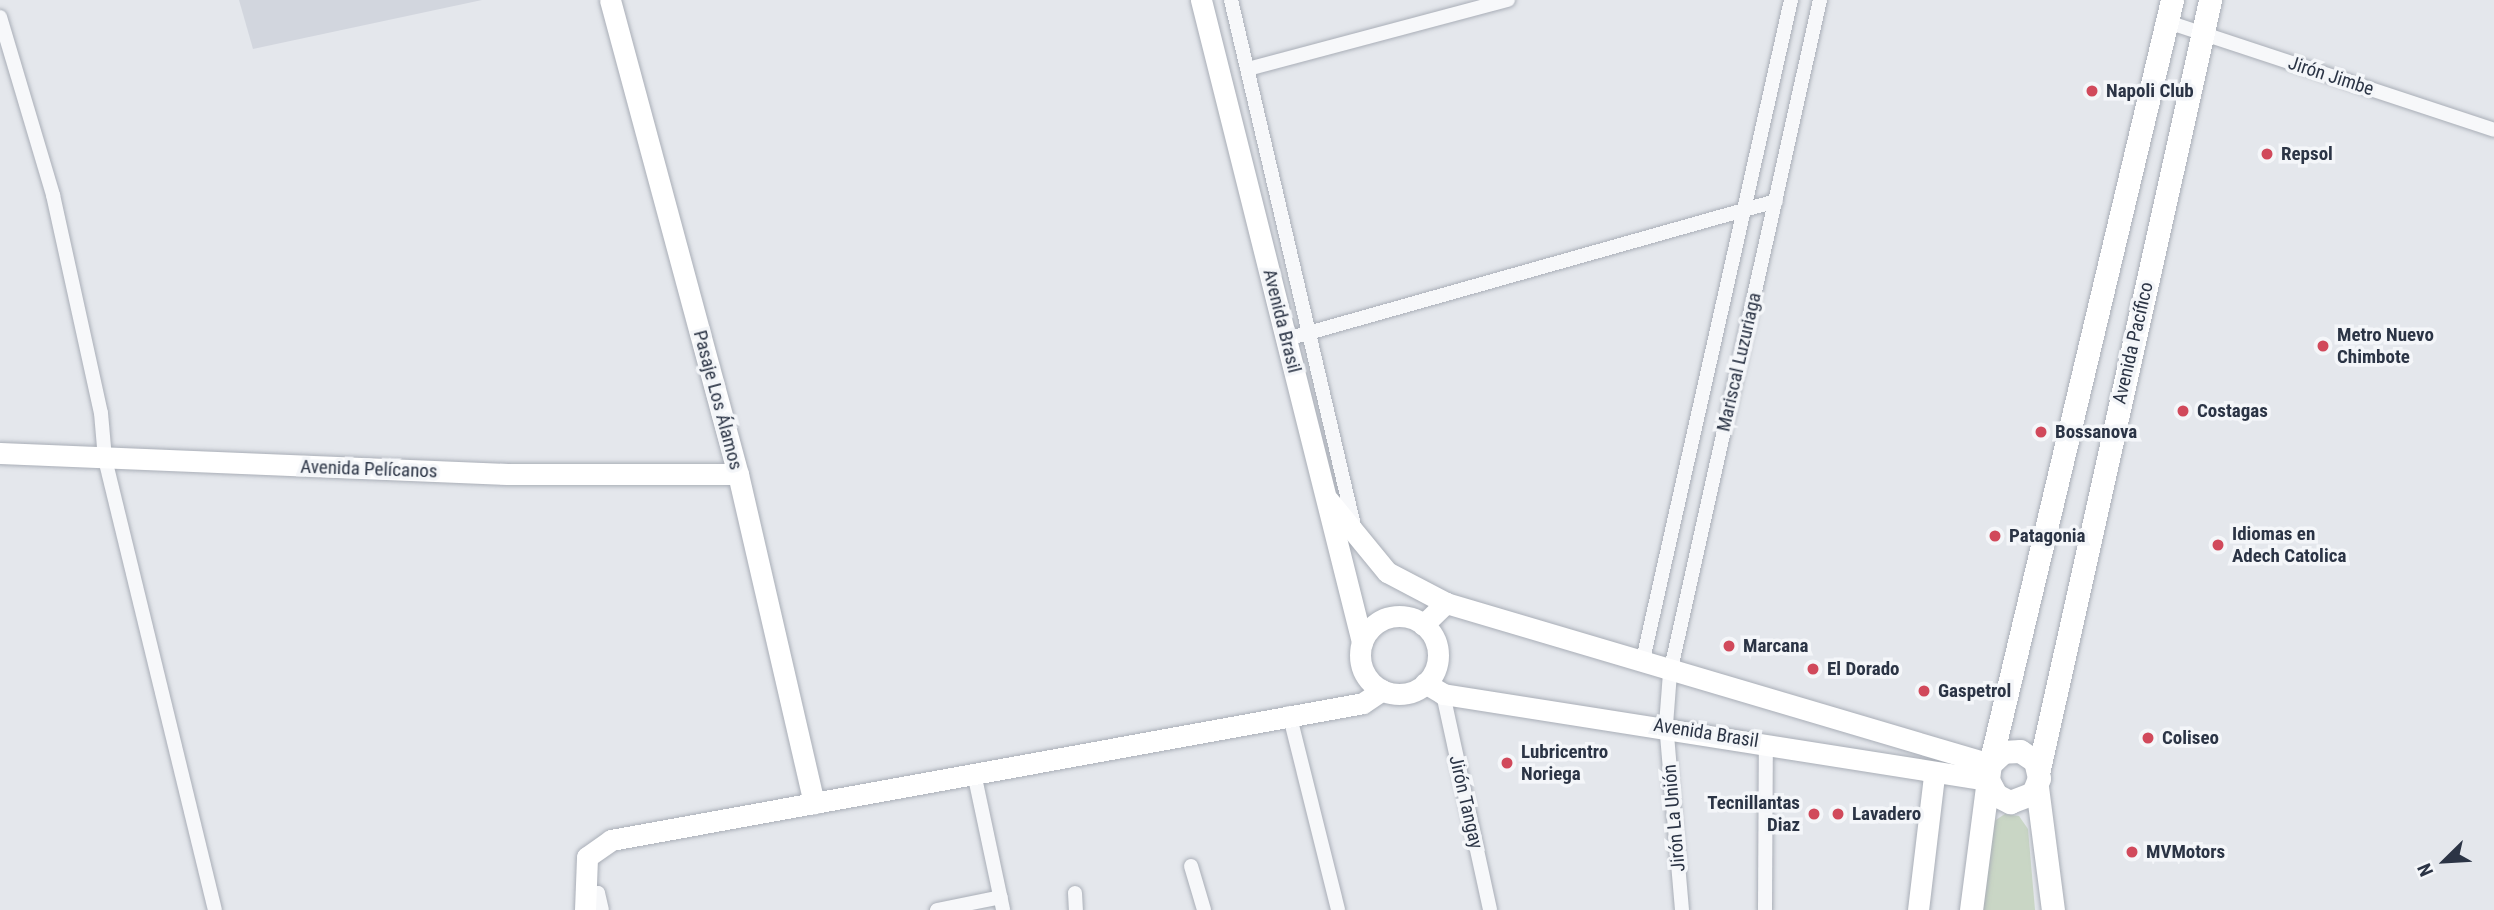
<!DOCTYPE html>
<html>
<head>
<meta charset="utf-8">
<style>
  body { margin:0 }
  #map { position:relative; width:2494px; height:910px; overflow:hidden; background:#e4e7ec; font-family:"Roboto Condensed",sans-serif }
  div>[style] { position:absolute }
  .built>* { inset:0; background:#d2d6de }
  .green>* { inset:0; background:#c9d6c5 }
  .roads { filter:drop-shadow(0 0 2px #a9aeb7) drop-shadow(0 0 2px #a9aeb7) }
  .street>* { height:14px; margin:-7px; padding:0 7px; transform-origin:7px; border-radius:7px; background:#f7f8fa }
  .secondary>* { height:21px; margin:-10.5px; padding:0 10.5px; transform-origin:10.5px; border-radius:10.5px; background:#fff }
  .secondary>.ring { margin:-10.5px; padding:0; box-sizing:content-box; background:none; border:21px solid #fff; border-radius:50% }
  .primary>* { height:23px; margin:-11.5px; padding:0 11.5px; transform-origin:11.5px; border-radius:11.5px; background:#fff }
  .dots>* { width:19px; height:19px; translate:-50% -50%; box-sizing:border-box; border:4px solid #f4f6f9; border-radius:50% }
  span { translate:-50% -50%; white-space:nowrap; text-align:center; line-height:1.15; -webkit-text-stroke:7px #f4f6f9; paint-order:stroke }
  .street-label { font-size:19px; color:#2b3445 }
  .poi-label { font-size:19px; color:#2b3445; font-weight:700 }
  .left { translate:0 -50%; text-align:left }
  .right { translate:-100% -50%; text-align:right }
  .north { position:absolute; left:2410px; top:826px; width:70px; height:70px; -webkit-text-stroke:5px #f4f6f9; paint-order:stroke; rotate:246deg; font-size:19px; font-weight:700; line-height:28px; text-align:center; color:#2b3445 }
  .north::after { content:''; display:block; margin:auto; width:24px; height:32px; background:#2b3445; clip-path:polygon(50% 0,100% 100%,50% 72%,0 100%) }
</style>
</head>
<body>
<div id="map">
  <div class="built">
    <div style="clip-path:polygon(239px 0,482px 0,253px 49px)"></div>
  </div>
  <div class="green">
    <div style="clip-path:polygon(2005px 814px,2019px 816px,2028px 829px,2035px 910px,1977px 910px,1991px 823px)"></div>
  </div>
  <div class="roads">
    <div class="street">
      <div style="left:1231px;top:0;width:544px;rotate:76.83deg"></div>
      <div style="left:0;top:17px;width:186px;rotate:73.4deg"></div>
      <div style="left:53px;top:195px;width:223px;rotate:77.6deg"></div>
      <div style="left:101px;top:413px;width:46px;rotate:85deg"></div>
      <div style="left:105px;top:459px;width:464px;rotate:76.3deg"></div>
      <div style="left:2168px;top:22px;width:343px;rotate:18.3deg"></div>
      <div style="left:1248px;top:69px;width:269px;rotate:-14.9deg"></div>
      <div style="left:1287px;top:339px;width:508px;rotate:-15.76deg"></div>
      <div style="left:1642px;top:664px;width:681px;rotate:-77.35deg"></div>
      <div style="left:1443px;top:694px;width:221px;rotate:77.7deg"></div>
      <div style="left:1289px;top:713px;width:203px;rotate:76deg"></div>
      <div style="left:974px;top:773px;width:140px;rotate:78deg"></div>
      <div style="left:1191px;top:866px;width:46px;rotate:73.5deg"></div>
      <div style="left:1075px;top:893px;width:17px;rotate:87deg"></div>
      <div style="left:584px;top:901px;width:16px;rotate:-30deg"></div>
      <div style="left:598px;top:893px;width:17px;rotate:77deg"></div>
      <div style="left:937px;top:910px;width:65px;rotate:-11.5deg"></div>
      <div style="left:1682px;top:910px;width:186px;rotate:-94.9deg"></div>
      <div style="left:1666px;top:725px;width:52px;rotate:-85.6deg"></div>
      <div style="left:1670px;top:673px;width:690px;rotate:-77.44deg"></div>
      <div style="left:1765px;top:910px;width:167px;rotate:-89.7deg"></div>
    </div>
    <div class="secondary">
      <div style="left:610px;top:0;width:491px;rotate:74.9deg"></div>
      <div style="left:738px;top:474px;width:338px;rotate:77deg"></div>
      <div style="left:1201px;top:0;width:662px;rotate:75.92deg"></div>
      <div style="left:0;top:453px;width:508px;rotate:2.37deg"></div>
      <div style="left:508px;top:474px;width:230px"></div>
      <div style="left:1328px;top:500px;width:93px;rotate:50.7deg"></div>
      <div style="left:1387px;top:572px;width:67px;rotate:27.7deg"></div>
      <div class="ring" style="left:1360px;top:616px;width:57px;height:57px"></div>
      <div style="left:1423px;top:625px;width:32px;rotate:-44deg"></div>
      <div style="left:1446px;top:603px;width:567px;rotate:16.49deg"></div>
      <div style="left:1425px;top:683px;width:21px;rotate:31deg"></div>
      <div style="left:1443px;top:694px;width:552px;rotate:8.97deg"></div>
      <div style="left:585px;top:910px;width:53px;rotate:-87.8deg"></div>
      <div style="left:587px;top:857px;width:29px;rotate:-35deg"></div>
      <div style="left:611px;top:840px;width:764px;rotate:-10.32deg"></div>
      <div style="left:1363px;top:703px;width:23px;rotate:-34deg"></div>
      <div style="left:1918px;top:910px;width:136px;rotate:-83.2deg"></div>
    </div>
    <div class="primary">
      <div style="left:2039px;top:769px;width:788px;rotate:-77.46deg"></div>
      <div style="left:1988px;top:780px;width:17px;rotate:62deg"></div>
      <div style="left:1996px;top:795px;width:16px;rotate:27deg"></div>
      <div style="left:2010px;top:802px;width:25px;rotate:-21deg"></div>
      <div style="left:2033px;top:793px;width:16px;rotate:-68deg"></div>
      <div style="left:2039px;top:778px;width:17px;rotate:-103deg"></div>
      <div style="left:2035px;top:761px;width:18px;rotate:-146deg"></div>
      <div style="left:2020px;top:751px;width:17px;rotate:177deg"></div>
      <div style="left:2003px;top:752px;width:18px;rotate:137deg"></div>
      <div style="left:2037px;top:787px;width:124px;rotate:82.6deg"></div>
      <div style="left:1971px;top:910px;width:147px;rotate:-82.6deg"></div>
      <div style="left:1990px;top:764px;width:785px;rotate:-76.6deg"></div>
    </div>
  </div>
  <div class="dots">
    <div style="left:2092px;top:91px;background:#d1495b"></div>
    <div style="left:2267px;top:154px;background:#d1495b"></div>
    <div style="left:2323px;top:346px;background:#d1495b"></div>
    <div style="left:2183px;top:411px;background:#d1495b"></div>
    <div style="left:2041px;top:432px;background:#d1495b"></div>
    <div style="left:1995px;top:536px;background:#d1495b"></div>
    <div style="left:2218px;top:545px;background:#d1495b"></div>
    <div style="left:1729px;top:646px;background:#d1495b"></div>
    <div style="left:1813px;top:669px;background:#d1495b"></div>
    <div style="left:1924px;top:691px;background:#d1495b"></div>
    <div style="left:2148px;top:738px;background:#d1495b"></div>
    <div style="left:1507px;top:763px;background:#d1495b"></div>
    <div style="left:1814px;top:814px;background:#d1495b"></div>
    <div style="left:1838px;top:814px;background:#d1495b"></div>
    <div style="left:2132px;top:852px;background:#d1495b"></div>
  </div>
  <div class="street-label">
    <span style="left:2331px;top:76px;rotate:18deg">Jirón Jimbe</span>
    <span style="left:1282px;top:321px;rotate:76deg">Avenida Brasil</span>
    <span style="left:2133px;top:343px;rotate:-77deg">Avenida Pacífico</span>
    <span style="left:1739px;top:362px;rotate:-77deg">Mariscal Luzuriaga</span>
    <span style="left:718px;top:400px;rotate:75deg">Pasaje Los Álamos</span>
    <span style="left:369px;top:469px;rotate:2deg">Avenida Pelícanos</span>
    <span style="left:1706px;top:733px;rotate:9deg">Avenida Brasil</span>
    <span style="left:1466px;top:802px;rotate:77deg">Jirón Tangay</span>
    <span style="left:1674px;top:818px;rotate:-95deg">Jirón La Unión</span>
  </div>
  <div class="poi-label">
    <span class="left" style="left:2106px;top:91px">Napoli Club</span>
    <span class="left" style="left:2281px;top:154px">Repsol</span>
    <span class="left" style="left:2337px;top:346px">Metro Nuevo<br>Chimbote</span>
    <span class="left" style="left:2197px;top:411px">Costagas</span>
    <span class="left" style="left:2055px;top:432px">Bossanova</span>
    <span class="left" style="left:2232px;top:545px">Idiomas en<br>Adech Catolica</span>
    <span class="left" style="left:2009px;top:536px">Patagonia</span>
    <span class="left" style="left:1743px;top:646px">Marcana</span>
    <span class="left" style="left:1827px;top:669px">El Dorado</span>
    <span class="left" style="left:1938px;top:691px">Gaspetrol</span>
    <span class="left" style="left:2162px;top:738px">Coliseo</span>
    <span class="left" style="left:1521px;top:763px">Lubricentro<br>Noriega</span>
    <span class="right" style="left:1800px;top:814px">Tecnillantas<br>Diaz</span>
    <span class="left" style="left:1852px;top:814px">Lavadero</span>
    <span class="left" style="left:2146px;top:852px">MVMotors</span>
  </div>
  <div class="north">N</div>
</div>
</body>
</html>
